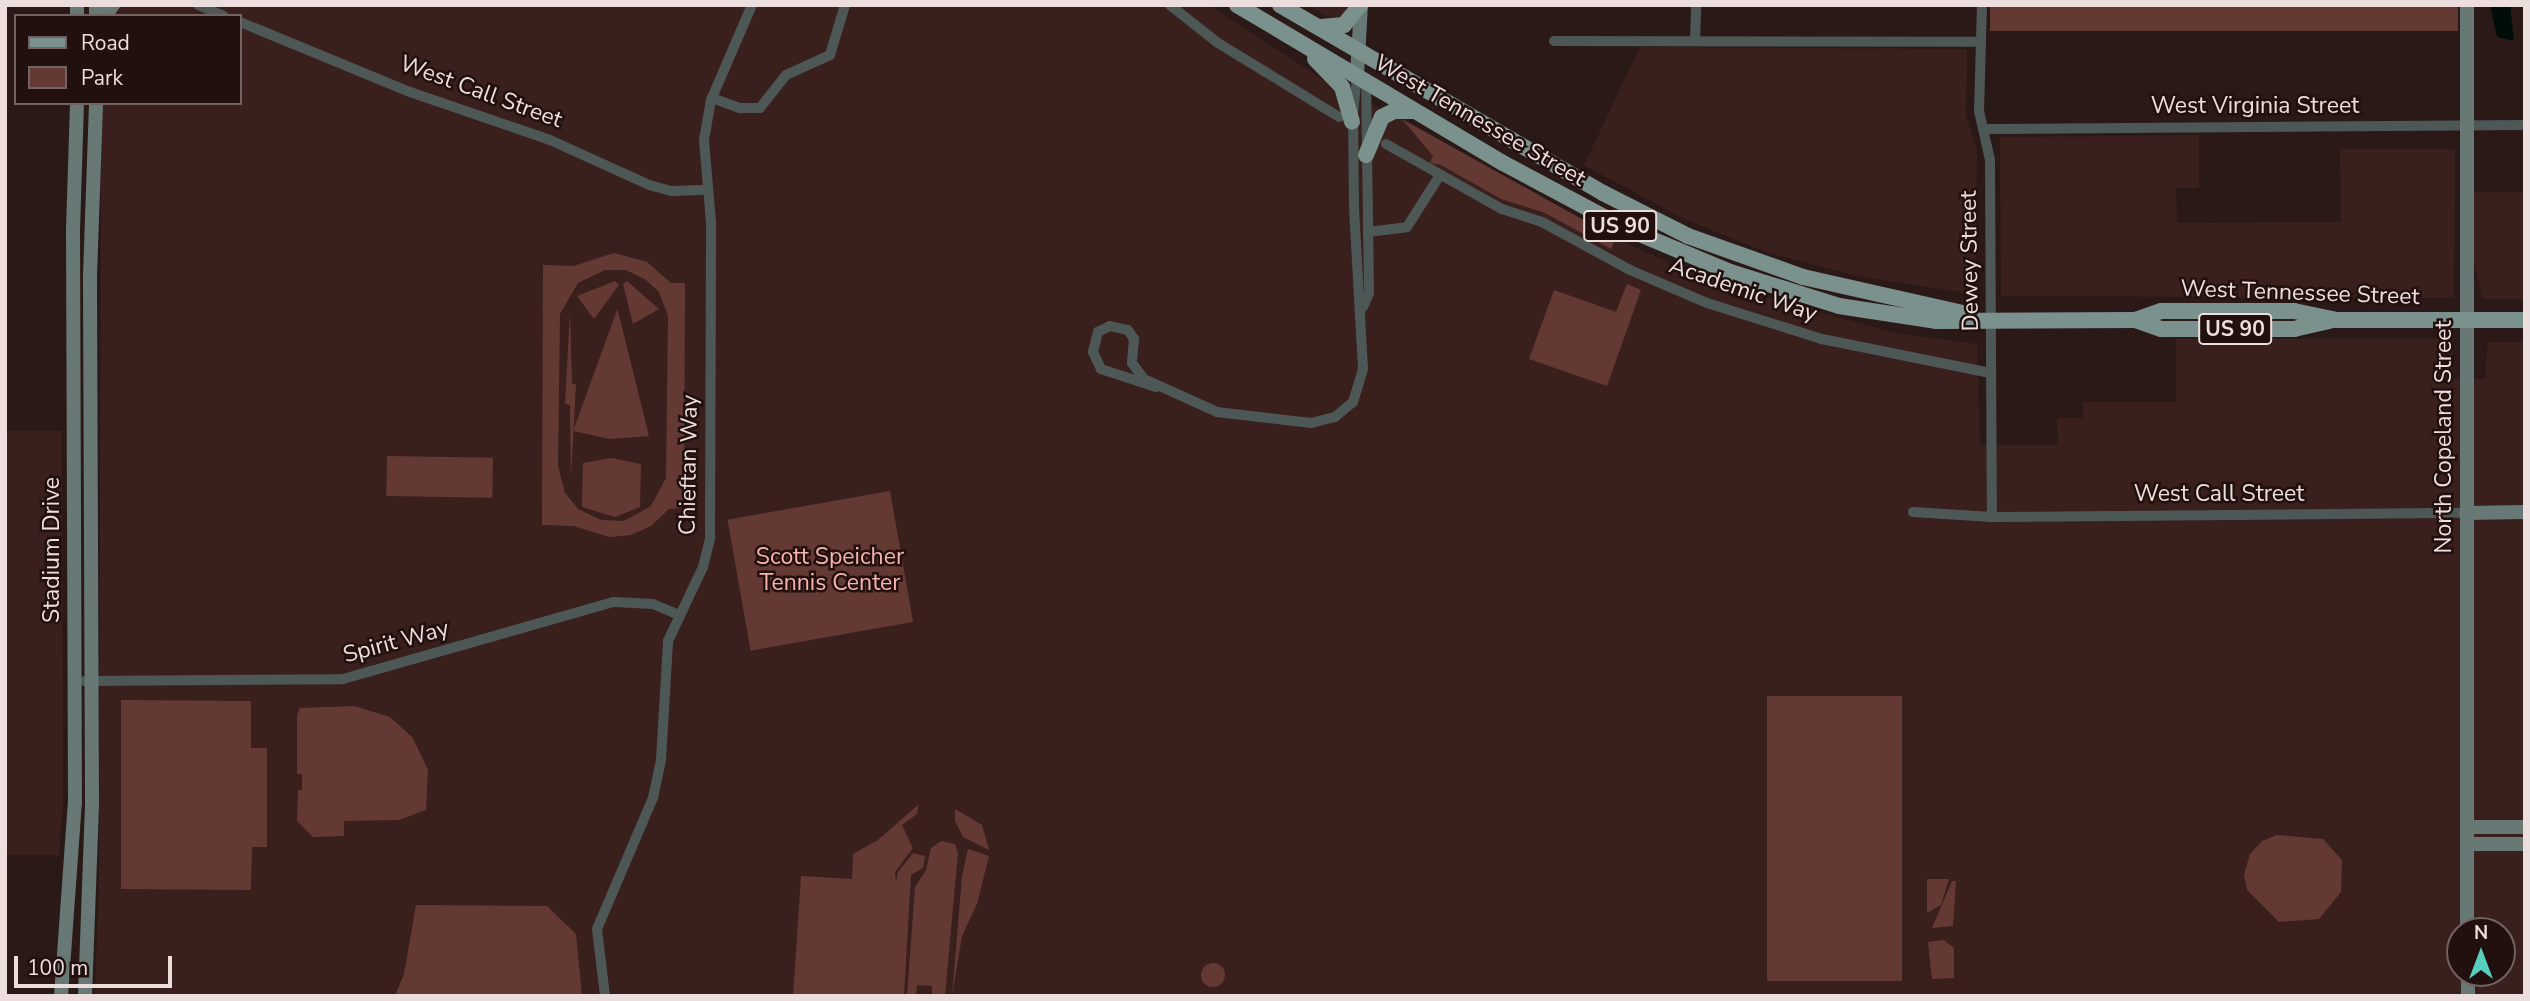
<!DOCTYPE html>
<html>
<head>
<meta charset="utf-8">
<style>
  body { margin:0 }
  #map { position:relative; width:2530px; height:1001px; overflow:hidden; background:#2b1917; font-family:"Nunito Sans",sans-serif }
  div>[style] { position:absolute }
  .built>* { inset:0; background:#39201d }
  .green>* { inset:0; background:#643934; transform-origin:0 0 }
  .round { border-radius:50% }
  .water>* { inset:0; background:#000d0b }
  .street>* { height:10px; margin:-5px; padding:0 5px; transform-origin:5px; border-radius:5px; background:#4d5856 }
  .secondary>* { height:14px; margin:-7px; padding:0 7px; transform-origin:7px; border-radius:7px; background:#677875 }
  .primary>* { height:16px; margin:-8px; padding:0 8px; transform-origin:8px; border-radius:8px; background:#7b918d }
  span { translate:-50% -50%; white-space:nowrap; text-align:center; line-height:1.15; -webkit-text-stroke:5px #21100e; paint-order:stroke }
  .shield-label span { padding:2px 5px; background:#21100e; border:2px solid; border-radius:5px; -webkit-text-stroke-width:0 }
  .shield-label { font-size:21px; color:#ecdedd; font-weight:700 }
  .street-label { font-size:23px; color:#ecdedd }
  .park-label { font-size:23px; color:#f8b4ab }
  .frame { position:absolute; inset:0; border:7px solid #ecdedd; pointer-events:none }
  .legend { position:absolute; left:14px; top:14px; width:228px; height:91px; box-sizing:border-box; background:#21100e; border:2px solid #726261; margin:0; padding:9px 12px; list-style:none; font-size:21px; color:#ecdedd }
  .legend li { display:flex; align-items:center; gap:14px; height:35px }
  .legend b { width:35px; border:2px solid #726261 }
  .north { position:absolute; left:2446px; top:917px; width:70px; height:70px; box-sizing:border-box; background:#21100e; border:2px solid #726261; border-radius:50%; rotate:0deg; font-size:19px; font-weight:700; line-height:28px; text-align:center; color:#ecdedd }
  .north::after { content:''; display:block; margin:auto; width:24px; height:32px; background:#58cebf; clip-path:polygon(50% 0,100% 100%,50% 72%,0 100%) }
  .scale { position:absolute; left:14px; top:956px; width:158px; height:32px; box-sizing:border-box; border:4px solid #ecdedd; border-top:0; padding-left:9px; font-size:21px; line-height:24px; white-space:nowrap; color:#ecdedd; -webkit-text-stroke:5px #21100e; paint-order:stroke }
</style>
</head>
<body>
<div id="map">
  <div class="built">
    <div style="clip-path:polygon(evenodd,105px 5px,1208px 5px,1324px 80px,1402px 119px,1604px 233px,1668px 262px,1753px 293px,1895px 333px,1977px 344px,1980px 445px,2058px 445px,2057px 418px,2083px 418px,2083px 402px,2176px 402px,2176px 339px,2453px 339px,2453px 379px,2485px 379px,2488px 342px,2525px 342px,2525px 996px,95px 996px,99px 877px,101px 103px,240px 103px,240px 16px,104px 16px,105px 5px,2460px 931px,2502px 931px,2502px 973px,2460px 973px,2460px 931px)"></div>
    <div style="clip-path:polygon(1307px 5px,1348px 5px,1342px 17px,1333px 20px)"></div>
    <div style="clip-path:polygon(1640px 47px,1967px 49px,1966px 115px,1977px 150px,1975px 294px,1861px 277px,1766px 252px,1682px 218px,1584px 165px)"></div>
    <div style="clip-path:polygon(2199px 135px,2199px 188px,2176px 188px,2177px 223px,2341px 222px,2340px 149px,2455px 149px,2454px 298px,2001px 296px,2000px 137px)"></div>
    <div style="clip-path:polygon(2473px 192px,2525px 192px,2525px 299px,2483px 299px,2473px 259px)"></div>
    <div style="clip-path:polygon(5px 431px,62px 431px,63px 806px,59px 855px,5px 855px)"></div>
  </div>
  <div class="green">
    <div style="left:1990px;top:5px;width:468px;height:26px"></div>
    <div style="clip-path:polygon(1402px 119px,1616px 238px,1611px 249px,1545px 213px,1501px 199px,1441px 165px,1430px 163px,1433px 156px)"></div>
    <div style="clip-path:polygon(evenodd,614px 253px,647px 262px,671px 283px,685px 283px,684px 508px,669px 509px,651px 526px,631px 535px,609px 537px,574px 526px,542px 525px,543px 265px,573px 266px,614px 253px,605px 270px,626px 270px,646px 280px,659px 292px,668px 316px,666px 478px,651px 506px,624px 521px,601px 520px,578px 509px,565px 493px,558px 466px,560px 314px,578px 283px,605px 270px)"></div>
    <div style="clip-path:polygon(615px 281px,619px 285px,594px 319px,577px 296px)"></div>
    <div style="clip-path:polygon(627px 281px,659px 309px,633px 324px,623px 284px)"></div>
    <div style="clip-path:polygon(1627px 284px,1641px 290px,1607px 386px,1529px 359px,1554px 290px,1616px 312px)"></div>
    <div style="clip-path:polygon(617px 310px,618px 311px,649px 436px,610px 439px,573px 431px)"></div>
    <div style="clip-path:polygon(570px 311px,572px 384px,576px 384px,571px 477px,570px 405px,565px 404px)"></div>
    <div style="left:387px;top:456px;width:106px;height:40px;rotate:1deg"></div>
    <div style="clip-path:polygon(611px 458px,641px 464px,640px 507px,615px 517px,582px 507px,583px 463px)"></div>
    <div style="left:890px;top:491px;width:133px;height:165px;rotate:80deg"></div>
    <div style="left:1902px;top:696px;width:285px;height:135px;rotate:90deg"></div>
    <div style="clip-path:polygon(121px 700px,251px 701px,251px 748px,267px 748px,267px 847px,252px 847px,251px 890px,121px 889px)"></div>
    <div style="clip-path:polygon(354px 706px,390px 717px,413px 738px,428px 770px,426px 810px,399px 820px,344px 821px,344px 836px,313px 837px,297px 821px,298px 790px,302px 790px,302px 774px,297px 774px,297px 715px,300px 708px)"></div>
    <div style="clip-path:polygon(919px 804px,917px 814px,902px 825px,913px 848px,895px 872px,896px 882px,898px 872px,913px 853px,925px 856px,923px 868px,911px 875px,904px 996px,793px 996px,801px 876px,852px 879px,853px 854px,878px 840px)"></div>
    <div style="clip-path:polygon(955px 809px,982px 825px,989px 850px,963px 837px,955px 821px)"></div>
    <div style="clip-path:polygon(2277px 835px,2323px 839px,2342px 860px,2341px 892px,2319px 919px,2279px 922px,2247px 890px,2244px 875px,2250px 854px,2262px 841px)"></div>
    <div style="clip-path:polygon(941px 841px,955px 844px,958px 853px,945px 996px,932px 996px,932px 986px,917px 985px,916px 996px,907px 996px,915px 887px,926px 870px,931px 848px)"></div>
    <div style="clip-path:polygon(968px 849px,989px 856px,977px 904px,962px 936px,952px 996px,962px 876px)"></div>
    <div style="clip-path:polygon(1927px 879px,1949px 879px,1941px 905px,1927px 913px)"></div>
    <div style="clip-path:polygon(1952px 881px,1956px 881px,1953px 926px,1932px 928px)"></div>
    <div style="clip-path:polygon(416px 905px,547px 906px,576px 934px,582px 996px,395px 996px,404px 974px)"></div>
    <div style="clip-path:polygon(1944px 940px,1954px 948px,1954px 978px,1932px 979px,1928px 942px)"></div>
    <div class="round" style="left:1201px;top:963px;width:24px;height:24px"></div>
  </div>
  <div class="water">
    <div style="clip-path:polygon(2490px 5px,2510px 5px,2514px 41px,2497px 37px)"></div>
  </div>
  <div class="street">
    <div style="left:198px;top:5px;width:28px;rotate:23deg"></div>
    <div style="left:1170px;top:5px;width:61px;rotate:38.4deg"></div>
    <div style="left:1218px;top:43px;width:142px;rotate:31.4deg"></div>
    <div style="left:1982px;top:5px;width:106px;rotate:91.6deg"></div>
    <div style="left:1979px;top:111px;width:50px;rotate:77.3deg"></div>
    <div style="left:1990px;top:160px;width:357px;rotate:89.7deg"></div>
    <div style="left:240px;top:22px;width:184px;rotate:22.4deg"></div>
    <div style="left:410px;top:92px;width:148px;rotate:18.9deg"></div>
    <div style="left:550px;top:140px;width:109px;rotate:24.4deg"></div>
    <div style="left:649px;top:185px;width:24px;rotate:15deg"></div>
    <div style="left:672px;top:191px;width:36px;rotate:-2deg"></div>
    <div style="left:1554px;top:41px;width:425px;rotate:0.1deg"></div>
    <div style="left:1695px;top:41px;width:36px;rotate:-88deg"></div>
    <div style="left:712px;top:98px;width:29px;rotate:20deg"></div>
    <div style="left:739px;top:108px;width:21px"></div>
    <div style="left:760px;top:108px;width:42px;rotate:-51.8deg"></div>
    <div style="left:786px;top:75px;width:48px;rotate:-24.4deg"></div>
    <div style="left:830px;top:55px;width:52px;rotate:-73.3deg"></div>
    <div style="left:1986px;top:129px;width:539px;rotate:-0.43deg"></div>
    <div style="left:1386px;top:144px;width:133px;rotate:29.3deg"></div>
    <div style="left:1502px;top:209px;width:42px;rotate:18deg"></div>
    <div style="left:1542px;top:222px;width:100px;rotate:28.6deg"></div>
    <div style="left:1630px;top:270px;width:84px;rotate:23.2deg"></div>
    <div style="left:1707px;top:303px;width:121px;rotate:17.4deg"></div>
    <div style="left:1822px;top:339px;width:172px;rotate:11.4deg"></div>
    <div style="left:1368px;top:232px;width:39px;rotate:-7deg"></div>
    <div style="left:1407px;top:227px;width:62px;rotate:-57.6deg"></div>
    <div style="left:1363px;top:307px;width:15px;rotate:-67deg"></div>
    <div style="left:1369px;top:293px;width:212px;rotate:-90.8deg"></div>
    <div style="left:1156px;top:387px;width:58px;rotate:-161.9deg"></div>
    <div style="left:1101px;top:369px;width:19px;rotate:-115deg"></div>
    <div style="left:1093px;top:352px;width:21px;rotate:-76deg"></div>
    <div style="left:1098px;top:332px;width:13px;rotate:-27deg"></div>
    <div style="left:1110px;top:326px;width:18px;rotate:13deg"></div>
    <div style="left:1128px;top:330px;width:11px;rotate:56deg"></div>
    <div style="left:1134px;top:339px;width:24px;rotate:95deg"></div>
    <div style="left:1132px;top:363px;width:20px;rotate:53deg"></div>
    <div style="left:1144px;top:379px;width:80px;rotate:24.3deg"></div>
    <div style="left:1217px;top:412px;width:95px;rotate:6.7deg"></div>
    <div style="left:1311px;top:423px;width:25px;rotate:-14deg"></div>
    <div style="left:1335px;top:417px;width:23px;rotate:-40deg"></div>
    <div style="left:1353px;top:402px;width:34px;rotate:-73deg"></div>
    <div style="left:1363px;top:369px;width:163px;rotate:-93.2deg"></div>
    <div style="left:1354px;top:206px;width:92px;rotate:-90.6deg"></div>
    <div style="left:1353px;top:114px;width:38px;rotate:-84deg"></div>
    <div style="left:1913px;top:512px;width:79px;rotate:3.6deg"></div>
    <div style="left:1992px;top:517px;width:474px;rotate:-0.5deg"></div>
    <div style="left:84px;top:681px;width:259px;rotate:-0.4deg"></div>
    <div style="left:343px;top:679px;width:282px;rotate:-15.9deg"></div>
    <div style="left:614px;top:602px;width:39px;rotate:3deg"></div>
    <div style="left:653px;top:604px;width:26px;rotate:23deg"></div>
    <div style="left:605px;top:996px;width:67px;rotate:-96.8deg"></div>
    <div style="left:597px;top:929px;width:142px;rotate:-66.9deg"></div>
    <div style="left:653px;top:798px;width:39px;rotate:-78deg"></div>
    <div style="left:661px;top:760px;width:119px;rotate:-86.6deg"></div>
    <div style="left:668px;top:641px;width:82px;rotate:-64.7deg"></div>
    <div style="left:703px;top:567px;width:30px;rotate:-76deg"></div>
    <div style="left:710px;top:538px;width:316px;rotate:-89.8deg"></div>
    <div style="left:711px;top:222px;width:82px;rotate:-94.9deg"></div>
    <div style="left:704px;top:140px;width:41px;rotate:-80.1deg"></div>
    <div style="left:711px;top:100px;width:103px;rotate:-66.7deg"></div>
  </div>
  <div class="secondary">
    <div style="left:77px;top:5px;width:11px;rotate:90deg"></div>
    <div style="left:96px;top:5px;width:11px;rotate:90deg"></div>
    <div style="left:2467px;top:5px;width:926px;rotate:90deg"></div>
    <div style="left:105px;top:16px;width:14px;rotate:-54deg"></div>
    <div style="left:1357px;top:76px;width:71px;rotate:-86.8deg"></div>
    <div style="left:2466px;top:513px;width:59px;rotate:-1deg"></div>
    <div style="left:2467px;top:827px;width:58px"></div>
    <div style="left:2467px;top:844px;width:58px"></div>
    <div style="left:2468px;top:973px;width:23px;rotate:90deg"></div>
    <div style="left:61px;top:996px;width:194px;rotate:-85.9deg"></div>
    <div style="left:75px;top:803px;width:573px;rotate:-90.2deg"></div>
    <div style="left:73px;top:230px;width:127px;rotate:-88.2deg"></div>
    <div style="left:85px;top:996px;width:190px;rotate:-87.9deg"></div>
    <div style="left:92px;top:806px;width:530px;rotate:-90.22deg"></div>
    <div style="left:90px;top:276px;width:173px;rotate:-88deg"></div>
  </div>
  <div class="primary">
    <div style="left:1237px;top:5px;width:309px;rotate:30.7deg"></div>
    <div style="left:1503px;top:163px;width:136px;rotate:28.1deg"></div>
    <div style="left:1623px;top:227px;width:116px;rotate:22.8deg"></div>
    <div style="left:1730px;top:272px;width:114px;rotate:17.3deg"></div>
    <div style="left:1839px;top:306px;width:99px;rotate:8.7deg"></div>
    <div style="left:1937px;top:321px;width:198px;rotate:-0.3deg"></div>
    <div style="left:2135px;top:320px;width:28px;rotate:-19deg"></div>
    <div style="left:2161px;top:311px;width:133px"></div>
    <div style="left:2294px;top:311px;width:44px;rotate:11.8deg"></div>
    <div style="left:2337px;top:320px;width:188px"></div>
    <div style="left:1280px;top:5px;width:374px;rotate:30.2deg"></div>
    <div style="left:1603px;top:193px;width:95px;rotate:26.8deg"></div>
    <div style="left:1688px;top:236px;width:122px;rotate:19.6deg"></div>
    <div style="left:1803px;top:277px;width:173px;rotate:12.7deg"></div>
    <div style="left:1321px;top:27px;width:23px;rotate:-5deg"></div>
    <div style="left:1344px;top:25px;width:26px;rotate:-51deg"></div>
    <div style="left:1315px;top:59px;width:39px;rotate:46deg"></div>
    <div style="left:1342px;top:87px;width:36px;rotate:74deg"></div>
    <div style="left:1366px;top:155px;width:41px;rotate:-67.2deg"></div>
    <div style="left:1382px;top:117px;width:13px;rotate:-27deg"></div>
    <div style="left:1394px;top:111px;width:20px"></div>
    <div style="left:2135px;top:320px;width:28px;rotate:19deg"></div>
    <div style="left:2161px;top:329px;width:133px"></div>
    <div style="left:2294px;top:329px;width:36px;rotate:-13deg"></div>
  </div>
  <div class="shield-label">
    <span style="left:1620px;top:226px">US 90</span>
    <span style="left:2235px;top:329px">US 90</span>
  </div>
  <div class="street-label">
    <span style="left:481px;top:92px;rotate:20deg">West Call Street</span>
    <span style="left:2255px;top:106px">West Virginia Street</span>
    <span style="left:1480px;top:121px;rotate:30deg">West Tennessee Street</span>
    <span style="left:1970px;top:261px;rotate:-91deg">Dewey Street</span>
    <span style="left:1743px;top:290px;rotate:19deg">Academic Way</span>
    <span style="left:2300px;top:293px;rotate:2deg">West Tennessee Street</span>
    <span style="left:2444px;top:437px;rotate:-90deg">North Copeland Street</span>
    <span style="left:689px;top:465px;rotate:-89deg">Chieftan Way</span>
    <span style="left:2219px;top:494px">West Call Street</span>
    <span style="left:52px;top:550px;rotate:-90deg">Stadium Drive</span>
    <span style="left:396px;top:642px;rotate:-15deg">Spirit Way</span>
  </div>
  <div class="park-label">
    <span style="left:830px;top:570px">Scott Speicher<br>Tennis Center</span>
  </div>
  <div class="frame"></div>
  <ul class="legend">
  <li><b style="height:9px;background:#7b918d"></b>Road</li>
  <li><b style="height:19px;background:#643934"></b>Park</li>
  </ul>
  <div class="north">N</div>
  <div class="scale">100 m</div>
</div>
</body>
</html>
